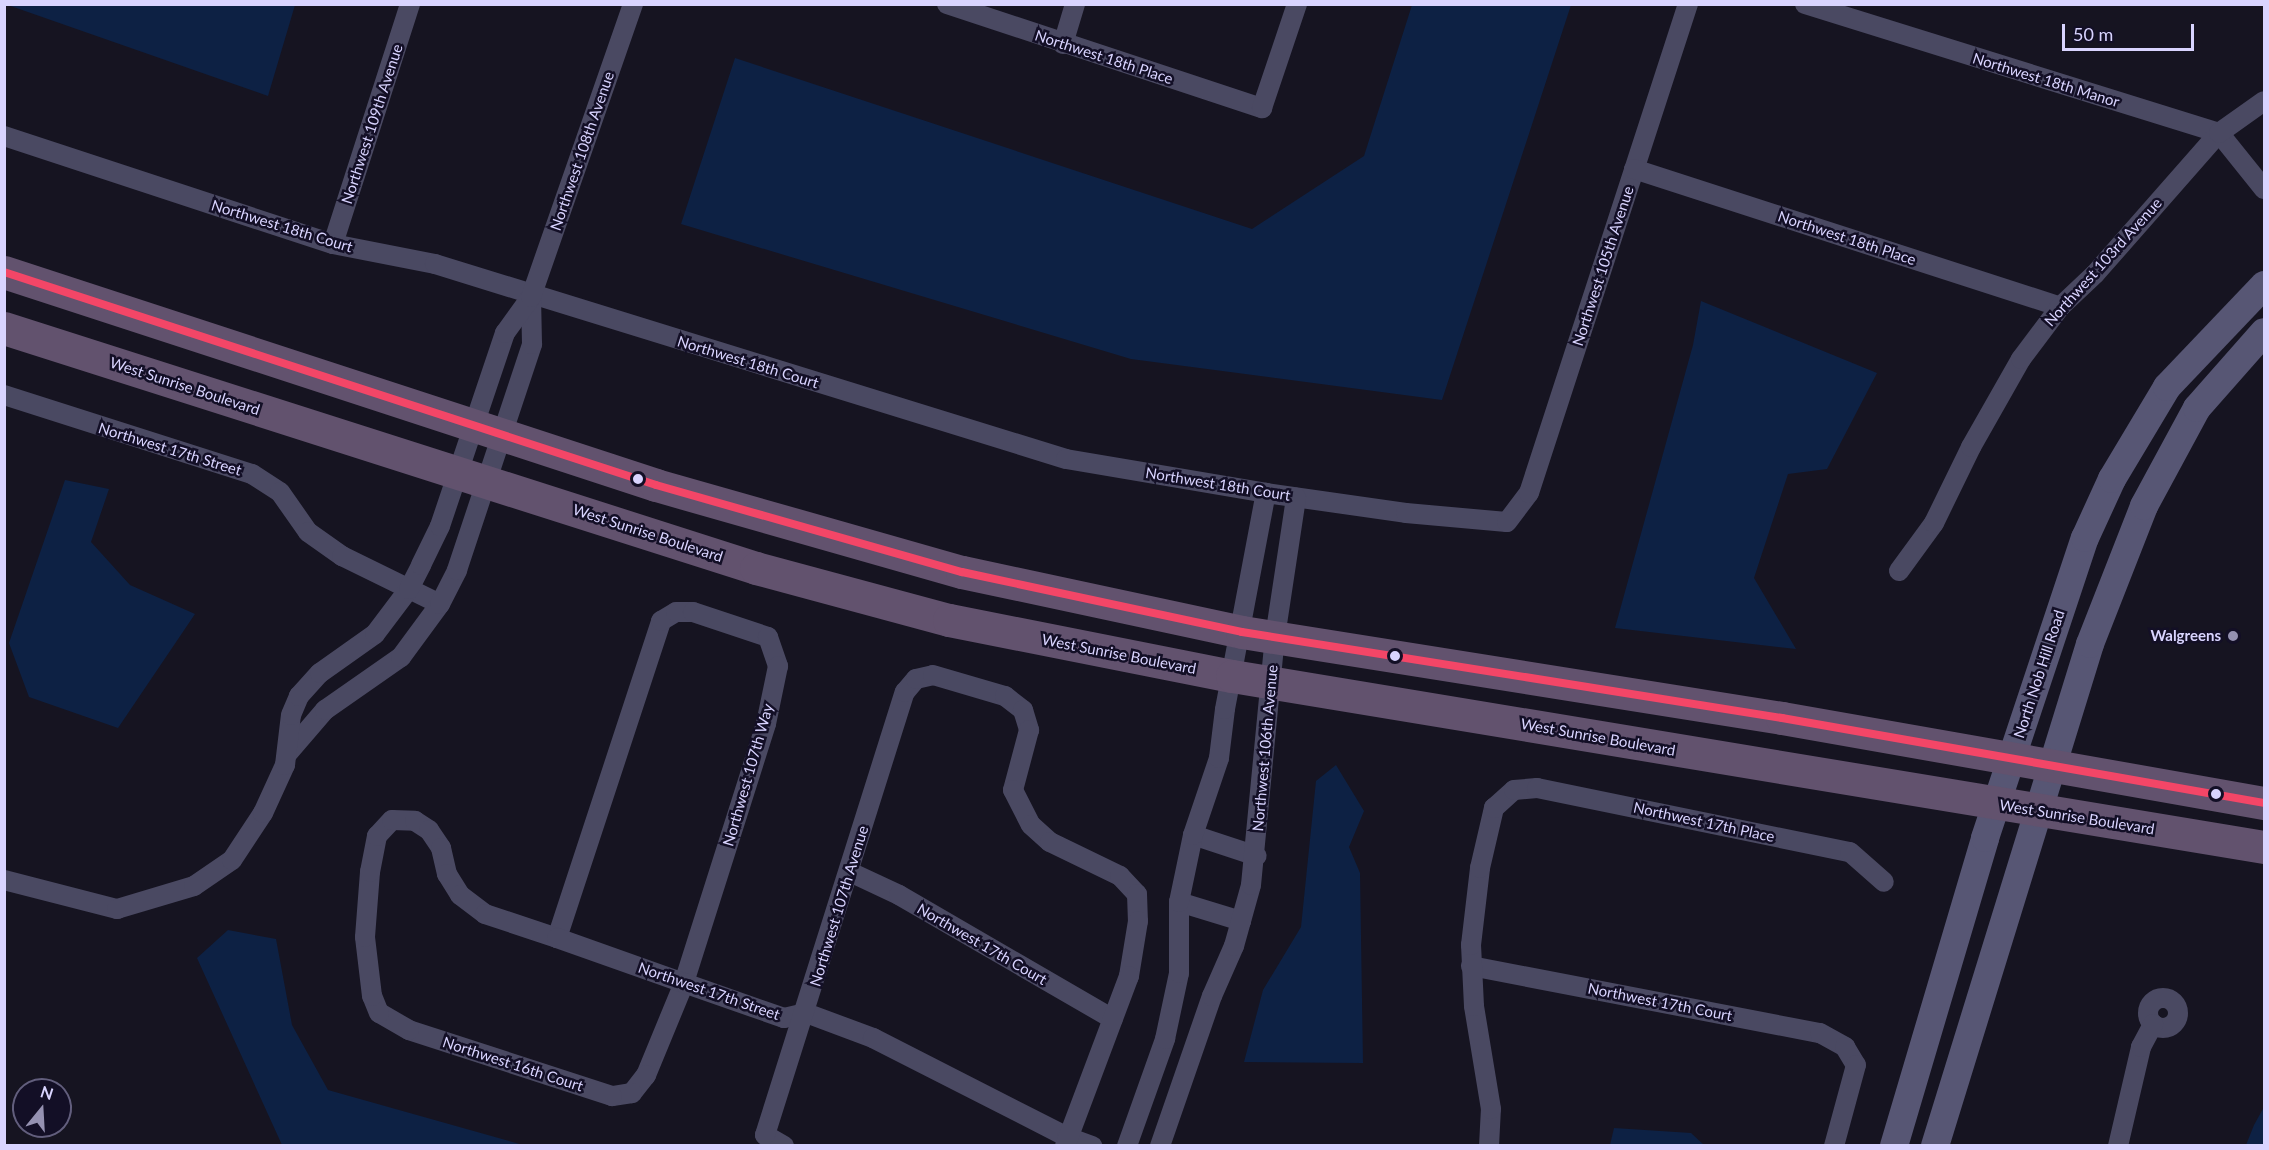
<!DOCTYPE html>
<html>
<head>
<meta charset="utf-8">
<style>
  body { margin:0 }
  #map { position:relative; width:2269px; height:1150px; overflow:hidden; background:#161421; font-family:Lato,sans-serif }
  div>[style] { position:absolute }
  .water>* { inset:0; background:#0d2144 }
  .minor>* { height:20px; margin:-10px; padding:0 10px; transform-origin:10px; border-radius:10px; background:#4a4962 }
  .minor>.ring { margin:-10px; padding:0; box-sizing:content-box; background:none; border:20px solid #4a4962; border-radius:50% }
  .secondary>* { height:28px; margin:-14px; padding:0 14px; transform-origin:14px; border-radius:14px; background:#575674 }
  .trunk>* { height:33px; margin:-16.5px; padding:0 16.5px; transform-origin:16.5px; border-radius:16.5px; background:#62526e }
  .bus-1>* { height:8px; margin:-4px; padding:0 4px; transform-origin:4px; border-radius:4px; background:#f34667 }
  .dots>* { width:16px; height:16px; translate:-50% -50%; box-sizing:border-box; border:3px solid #130f26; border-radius:50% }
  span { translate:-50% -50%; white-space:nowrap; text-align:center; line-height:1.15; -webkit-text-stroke:5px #130f26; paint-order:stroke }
  .street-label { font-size:15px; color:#d9d4ff }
  .poi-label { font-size:15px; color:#d9d4ff; font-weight:700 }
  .right { translate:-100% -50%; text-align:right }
  .frame { position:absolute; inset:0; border:6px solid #d9d4ff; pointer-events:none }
  .north { position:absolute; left:12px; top:1078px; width:60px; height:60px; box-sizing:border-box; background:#130f26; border:2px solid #625e7d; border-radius:50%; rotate:18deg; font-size:16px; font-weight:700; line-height:24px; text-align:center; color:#d9d4ff }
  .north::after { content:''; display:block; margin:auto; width:21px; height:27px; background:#9591b1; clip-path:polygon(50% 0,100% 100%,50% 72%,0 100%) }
  .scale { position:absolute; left:2062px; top:24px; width:132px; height:27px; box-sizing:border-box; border:3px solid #d9d4ff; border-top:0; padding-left:8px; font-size:18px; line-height:21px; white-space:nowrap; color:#d9d4ff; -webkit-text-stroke:4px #130f26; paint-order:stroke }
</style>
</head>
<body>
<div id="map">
  <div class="water">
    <div style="clip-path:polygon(5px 4px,295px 4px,295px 5px,268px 96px)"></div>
    <div style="clip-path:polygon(1412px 5px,1571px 5px,1442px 400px,1131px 359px,681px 224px,735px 58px,1252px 229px,1364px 156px)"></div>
    <div style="clip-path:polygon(1701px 301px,1877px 373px,1827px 469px,1788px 474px,1754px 578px,1796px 649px,1615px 628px,1693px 345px)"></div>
    <div style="clip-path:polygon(65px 480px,109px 489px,91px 542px,130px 585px,195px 614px,118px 728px,29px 697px,9px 643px)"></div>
    <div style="clip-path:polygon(1336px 765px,1364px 811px,1349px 847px,1360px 873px,1363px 1063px,1244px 1062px,1263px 990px,1301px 927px,1316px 781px)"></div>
    <div style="clip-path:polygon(228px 930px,276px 939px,292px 1025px,328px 1090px,523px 1145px,282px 1145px,197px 958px)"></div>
    <div style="clip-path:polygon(2264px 1107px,2264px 1145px,2246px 1145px,2254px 1125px)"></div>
    <div style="clip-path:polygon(1614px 1128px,1691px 1133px,1704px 1145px,1610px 1145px)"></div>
  </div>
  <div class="minor">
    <div style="left:947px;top:4px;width:332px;rotate:18.3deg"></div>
    <div style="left:1262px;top:108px;width:110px;rotate:-71.4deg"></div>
    <div style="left:1805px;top:4px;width:434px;rotate:17.3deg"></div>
    <div style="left:2219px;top:133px;width:72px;rotate:51.2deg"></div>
    <div style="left:1063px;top:44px;width:42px;rotate:-73.3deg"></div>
    <div style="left:4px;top:136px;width:346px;rotate:18.2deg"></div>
    <div style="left:333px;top:244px;width:104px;rotate:11.1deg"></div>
    <div style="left:435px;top:264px;width:660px;rotate:17.17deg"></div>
    <div style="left:1066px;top:459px;width:203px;rotate:9.6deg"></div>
    <div style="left:1266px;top:493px;width:141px;rotate:8.1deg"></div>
    <div style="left:1406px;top:513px;width:101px;rotate:5.1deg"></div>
    <div style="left:1507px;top:522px;width:36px;rotate:-53deg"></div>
    <div style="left:1529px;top:493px;width:514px;rotate:-71.99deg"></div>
    <div style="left:1634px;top:169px;width:448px;rotate:17.9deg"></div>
    <div style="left:333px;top:244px;width:252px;rotate:-72.2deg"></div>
    <div style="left:4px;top:395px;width:260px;rotate:17.7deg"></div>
    <div style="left:252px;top:474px;width:33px;rotate:33deg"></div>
    <div style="left:280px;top:492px;width:49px;rotate:55deg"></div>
    <div style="left:308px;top:532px;width:42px;rotate:35.2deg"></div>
    <div style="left:342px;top:556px;width:109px;rotate:26.1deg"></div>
    <div style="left:1899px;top:571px;width:59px;rotate:-53.9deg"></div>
    <div style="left:1934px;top:523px;width:85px;rotate:-64deg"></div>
    <div style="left:1971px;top:447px;width:101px;rotate:-60.4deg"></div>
    <div style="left:2021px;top:359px;width:65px;rotate:-53.1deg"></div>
    <div style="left:2060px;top:307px;width:48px;rotate:-43.3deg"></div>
    <div style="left:2095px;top:274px;width:188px;rotate:-48.7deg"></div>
    <div style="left:2219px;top:133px;width:55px;rotate:-35.4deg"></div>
    <div style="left:288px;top:753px;width:57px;rotate:-49.3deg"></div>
    <div style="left:325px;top:710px;width:93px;rotate:-34.9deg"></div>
    <div style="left:401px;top:657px;width:66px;rotate:-53.7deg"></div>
    <div style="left:440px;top:604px;width:38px;rotate:-63deg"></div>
    <div style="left:457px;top:570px;width:238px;rotate:-71.6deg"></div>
    <div style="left:532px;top:344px;width:47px;rotate:-91.2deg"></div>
    <div style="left:1193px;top:835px;width:67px;rotate:18.2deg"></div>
    <div style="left:850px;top:872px;width:54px;rotate:25.1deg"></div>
    <div style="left:899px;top:895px;width:247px;rotate:30.1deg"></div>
    <div style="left:4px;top:880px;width:117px;rotate:14.4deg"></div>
    <div style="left:117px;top:909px;width:80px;rotate:-16.6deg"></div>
    <div style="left:194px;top:886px;width:46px;rotate:-34.4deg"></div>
    <div style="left:232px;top:860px;width:56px;rotate:-56.6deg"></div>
    <div style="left:263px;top:813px;width:53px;rotate:-65.4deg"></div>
    <div style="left:285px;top:765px;width:50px;rotate:-83.2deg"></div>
    <div style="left:291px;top:715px;width:21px;rotate:-67deg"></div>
    <div style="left:299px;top:696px;width:31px;rotate:-48deg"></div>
    <div style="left:320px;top:673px;width:67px;rotate:-35.3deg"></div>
    <div style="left:375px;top:634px;width:56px;rotate:-52.9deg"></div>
    <div style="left:409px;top:589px;width:27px;rotate:-63deg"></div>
    <div style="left:421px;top:565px;width:43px;rotate:-64deg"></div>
    <div style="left:440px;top:526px;width:204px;rotate:-71.4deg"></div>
    <div style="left:505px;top:333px;width:44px;rotate:-54.2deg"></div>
    <div style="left:531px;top:297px;width:310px;rotate:-70.8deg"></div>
    <div style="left:1179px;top:902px;width:65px;rotate:17deg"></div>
    <div style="left:557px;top:938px;width:334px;rotate:-71.8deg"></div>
    <div style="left:661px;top:621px;width:17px;rotate:-31deg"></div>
    <div style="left:676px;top:612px;width:17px"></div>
    <div style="left:693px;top:612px;width:79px;rotate:18.4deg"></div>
    <div style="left:768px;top:637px;width:31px;rotate:71deg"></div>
    <div style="left:778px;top:666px;width:59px;rotate:101.7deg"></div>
    <div style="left:766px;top:724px;width:272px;rotate:107.6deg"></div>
    <div style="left:684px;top:983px;width:100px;rotate:112.4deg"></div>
    <div style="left:646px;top:1075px;width:23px;rotate:128deg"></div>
    <div style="left:632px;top:1093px;width:20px;rotate:171deg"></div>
    <div style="left:612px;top:1096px;width:213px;rotate:-162deg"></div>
    <div style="left:409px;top:1030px;width:34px;rotate:-150deg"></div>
    <div style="left:379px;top:1013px;width:18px;rotate:-112deg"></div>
    <div style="left:372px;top:996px;width:59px;rotate:-96.8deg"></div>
    <div style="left:365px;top:937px;width:65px;rotate:-85.6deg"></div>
    <div style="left:370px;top:872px;width:37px;rotate:-79deg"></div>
    <div style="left:377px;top:836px;width:22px;rotate:-47deg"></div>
    <div style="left:392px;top:820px;width:23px;rotate:2deg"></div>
    <div style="left:415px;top:821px;width:17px;rotate:33deg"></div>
    <div style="left:429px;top:830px;width:22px;rotate:56deg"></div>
    <div style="left:441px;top:848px;width:27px;rotate:77deg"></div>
    <div style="left:447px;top:874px;width:25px;rotate:58deg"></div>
    <div style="left:460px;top:895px;width:31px;rotate:37deg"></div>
    <div style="left:485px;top:914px;width:76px;rotate:18.4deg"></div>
    <div style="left:557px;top:938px;width:135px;rotate:19.5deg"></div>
    <div style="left:684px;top:983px;width:106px;rotate:19.3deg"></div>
    <div style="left:784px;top:1018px;width:23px;rotate:-13deg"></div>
    <div style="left:806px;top:1013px;width:72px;rotate:20.5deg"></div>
    <div style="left:873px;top:1038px;width:218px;rotate:27deg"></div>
    <div style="left:1067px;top:1137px;width:27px;rotate:20deg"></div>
    <div style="left:1471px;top:966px;width:355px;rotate:10.9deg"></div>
    <div style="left:1820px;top:1033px;width:29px;rotate:29deg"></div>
    <div style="left:1845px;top:1047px;width:21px;rotate:59deg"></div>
    <div style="left:1856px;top:1065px;width:84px;rotate:105.2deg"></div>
    <div class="ring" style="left:2148px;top:998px;width:10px;height:10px"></div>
    <div style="left:784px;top:1146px;width:22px;rotate:-150deg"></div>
    <div style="left:765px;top:1135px;width:465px;rotate:-72.5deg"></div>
    <div style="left:905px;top:692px;width:17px;rotate:-50deg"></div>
    <div style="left:916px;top:679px;width:17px;rotate:-13deg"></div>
    <div style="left:933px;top:675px;width:75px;rotate:16.3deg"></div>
    <div style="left:1005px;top:696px;width:23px;rotate:38deg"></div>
    <div style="left:1023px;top:710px;width:21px;rotate:73deg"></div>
    <div style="left:1029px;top:730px;width:62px;rotate:104.9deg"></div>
    <div style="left:1013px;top:790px;width:39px;rotate:63deg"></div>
    <div style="left:1031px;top:825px;width:25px;rotate:42deg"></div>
    <div style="left:1050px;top:842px;width:78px;rotate:25.9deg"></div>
    <div style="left:1120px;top:876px;width:25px;rotate:47deg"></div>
    <div style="left:1137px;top:894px;width:27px;rotate:88deg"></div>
    <div style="left:1138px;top:921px;width:56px;rotate:99.3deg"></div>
    <div style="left:1129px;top:976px;width:182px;rotate:110.6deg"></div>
    <div style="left:1127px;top:1146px;width:114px;rotate:-70.4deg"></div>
    <div style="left:1165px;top:1039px;width:67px;rotate:-78deg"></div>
    <div style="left:1179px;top:973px;width:71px;rotate:-90deg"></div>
    <div style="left:1179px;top:902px;width:68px;rotate:-78.2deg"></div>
    <div style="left:1193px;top:835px;width:81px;rotate:-71.3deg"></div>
    <div style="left:1219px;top:758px;width:49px;rotate:-83deg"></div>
    <div style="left:1225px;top:709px;width:220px;rotate:-79.3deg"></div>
    <div style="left:1160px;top:1146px;width:159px;rotate:-70.9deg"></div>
    <div style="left:1212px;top:996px;width:55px;rotate:-66.3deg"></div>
    <div style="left:1234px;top:946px;width:63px;rotate:-74.4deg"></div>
    <div style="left:1251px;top:885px;width:249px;rotate:-84.5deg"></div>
    <div style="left:1275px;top:637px;width:141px;rotate:-81.4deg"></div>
    <div style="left:1489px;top:1146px;width:37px;rotate:-87deg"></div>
    <div style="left:1491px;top:1109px;width:104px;rotate:-99.4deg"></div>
    <div style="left:1474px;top:1006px;width:61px;rotate:-92.8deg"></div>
    <div style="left:1471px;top:945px;width:78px;rotate:-83.3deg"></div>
    <div style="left:1480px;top:868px;width:62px;rotate:-76.9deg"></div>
    <div style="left:1494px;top:808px;width:27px;rotate:-42deg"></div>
    <div style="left:1514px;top:790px;width:23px;rotate:-5deg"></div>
    <div style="left:1537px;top:788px;width:319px;rotate:11.6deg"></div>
    <div style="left:1850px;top:852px;width:45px;rotate:41.4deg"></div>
    <div style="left:2118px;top:1146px;width:102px;rotate:-76.9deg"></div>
    <div style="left:2141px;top:1047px;width:26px;rotate:-62deg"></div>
  </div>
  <div class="secondary">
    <div style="left:1894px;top:1146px;width:321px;rotate:-73.5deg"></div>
    <div style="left:1985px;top:838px;width:316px;rotate:-71.6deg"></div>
    <div style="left:2085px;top:538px;width:65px;rotate:-65.4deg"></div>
    <div style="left:2112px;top:479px;width:107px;rotate:-59.1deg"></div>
    <div style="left:2167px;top:387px;width:141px;rotate:-46.4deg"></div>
    <div style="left:1935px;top:1146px;width:525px;rotate:-72.84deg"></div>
    <div style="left:2090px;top:644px;width:148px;rotate:-68.6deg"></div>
    <div style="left:2144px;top:506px;width:111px;rotate:-61.6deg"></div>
    <div style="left:2197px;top:408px;width:101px;rotate:-48.6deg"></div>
  </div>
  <div class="trunk">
    <div style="left:4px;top:272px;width:686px;rotate:18.09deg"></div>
    <div style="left:656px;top:485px;width:318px;rotate:15.9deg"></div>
    <div style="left:962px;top:572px;width:286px;rotate:12.1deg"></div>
    <div style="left:1242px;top:632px;width:547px;rotate:9.05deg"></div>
    <div style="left:1782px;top:718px;width:489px;rotate:10deg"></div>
    <div style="left:4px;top:328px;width:789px;rotate:17.7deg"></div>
    <div style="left:756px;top:568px;width:200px;rotate:15.1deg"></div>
    <div style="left:949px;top:620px;width:288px;rotate:11.2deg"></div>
    <div style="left:1232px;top:676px;width:1046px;rotate:9.41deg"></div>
  </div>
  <div class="bus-1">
    <div style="left:4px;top:272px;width:686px;rotate:18.09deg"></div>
    <div style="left:656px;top:485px;width:318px;rotate:15.9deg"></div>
    <div style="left:962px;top:572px;width:286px;rotate:12.1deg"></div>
    <div style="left:1242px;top:632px;width:547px;rotate:9.05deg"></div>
    <div style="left:1782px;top:718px;width:489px;rotate:10deg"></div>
  </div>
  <div class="dots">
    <div style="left:638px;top:479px;background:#d9d4ff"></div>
    <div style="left:2233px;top:636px;background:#9591b1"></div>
    <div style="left:1395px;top:656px;background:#d9d4ff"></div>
    <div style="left:2216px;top:794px;background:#d9d4ff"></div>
  </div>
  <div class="street-label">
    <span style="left:1104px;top:57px;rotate:18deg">Northwest 18th Place</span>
    <span style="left:2046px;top:80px;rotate:17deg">Northwest 18th Manor</span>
    <span style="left:372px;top:124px;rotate:-72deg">Northwest 109th Avenue</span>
    <span style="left:582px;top:151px;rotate:-71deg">Northwest 108th Avenue</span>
    <span style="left:282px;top:226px;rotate:17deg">Northwest 18th Court</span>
    <span style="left:1847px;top:238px;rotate:18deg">Northwest 18th Place</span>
    <span style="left:2103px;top:262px;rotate:-48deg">Northwest 103rd Avenue</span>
    <span style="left:1603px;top:266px;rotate:-72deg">Northwest 105th Avenue</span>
    <span style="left:748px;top:362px;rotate:17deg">Northwest 18th Court</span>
    <span style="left:185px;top:386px;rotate:18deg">West Sunrise Boulevard</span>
    <span style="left:170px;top:449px;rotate:17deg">Northwest 17th Street</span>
    <span style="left:1218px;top:484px;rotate:9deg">Northwest 18th Court</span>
    <span style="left:648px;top:533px;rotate:18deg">West Sunrise Boulevard</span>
    <span style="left:1119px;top:654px;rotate:11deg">West Sunrise Boulevard</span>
    <span style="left:2039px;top:674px;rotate:-72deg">North Nob Hill Road</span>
    <span style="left:1598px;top:737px;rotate:10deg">West Sunrise Boulevard</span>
    <span style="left:1265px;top:748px;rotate:-85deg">Northwest 106th Avenue</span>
    <span style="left:748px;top:775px;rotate:-74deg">Northwest 107th Way</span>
    <span style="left:2077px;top:817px;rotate:9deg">West Sunrise Boulevard</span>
    <span style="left:1704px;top:822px;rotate:12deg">Northwest 17th Place</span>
    <span style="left:839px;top:906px;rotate:-73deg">Northwest 107th Avenue</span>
    <span style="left:982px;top:944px;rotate:30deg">Northwest 17th Court</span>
    <span style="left:709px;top:991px;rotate:19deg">Northwest 17th Street</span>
    <span style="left:1660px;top:1002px;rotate:11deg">Northwest 17th Court</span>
    <span style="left:513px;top:1064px;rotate:18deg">Northwest 16th Court</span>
  </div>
  <div class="poi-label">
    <span class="right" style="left:2221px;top:636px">Walgreens</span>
  </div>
  <div class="frame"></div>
  <div class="north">N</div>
  <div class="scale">50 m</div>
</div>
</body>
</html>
